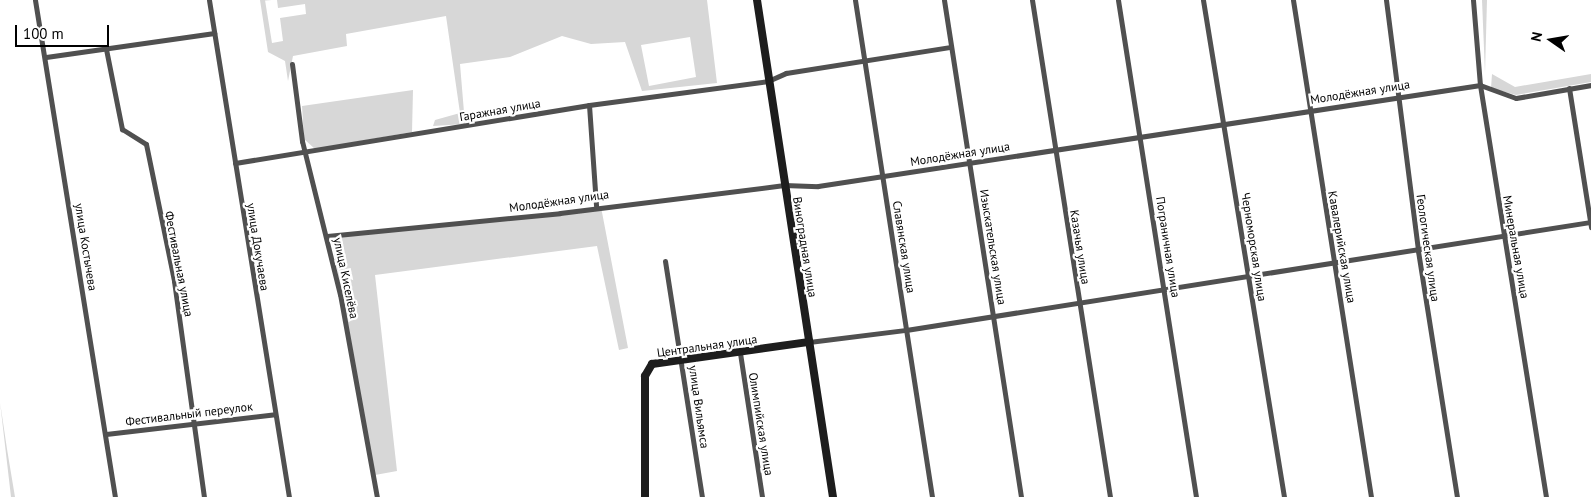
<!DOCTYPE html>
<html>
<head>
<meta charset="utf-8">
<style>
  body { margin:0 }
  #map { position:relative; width:1591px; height:497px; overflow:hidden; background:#fff; font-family:"PT Sans",sans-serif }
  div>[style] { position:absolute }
  .green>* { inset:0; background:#d7d7d7 }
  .street>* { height:5px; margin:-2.5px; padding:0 2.5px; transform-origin:2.5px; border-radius:2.5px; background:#505050 }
  .secondary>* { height:8px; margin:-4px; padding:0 4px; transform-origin:4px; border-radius:4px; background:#1d1d1d }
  span { translate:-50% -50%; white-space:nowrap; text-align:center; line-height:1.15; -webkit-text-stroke:4.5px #fff; paint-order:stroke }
  .street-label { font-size:12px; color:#000 }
  .north { position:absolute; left:1526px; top:15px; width:50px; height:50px; -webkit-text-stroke:4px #fff; paint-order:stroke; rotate:283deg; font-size:14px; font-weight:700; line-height:20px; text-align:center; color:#000 }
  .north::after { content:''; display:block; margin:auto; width:18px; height:22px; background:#000; clip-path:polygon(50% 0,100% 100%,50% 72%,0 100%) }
  .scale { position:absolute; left:15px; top:25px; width:94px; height:22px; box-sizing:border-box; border:2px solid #000; border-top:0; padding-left:6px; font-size:15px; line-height:18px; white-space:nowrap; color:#000; -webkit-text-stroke:4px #fff; paint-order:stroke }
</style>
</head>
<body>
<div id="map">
  <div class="green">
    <div style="clip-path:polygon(evenodd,260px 0,265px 0,272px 43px,283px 41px,280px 18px,306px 14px,305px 4px,278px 8px,277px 0,707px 0,717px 83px,642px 91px,625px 42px,591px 44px,562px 36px,510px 57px,460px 64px,465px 124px,433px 126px,435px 120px,460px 113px,446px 16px,346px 34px,347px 46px,293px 56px,288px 81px,285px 61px,268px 52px,260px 0,690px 37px,696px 77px,649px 86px,641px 45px,690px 37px)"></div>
    <div style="clip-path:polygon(1482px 0,1487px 0,1485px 73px)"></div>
    <div style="clip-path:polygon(1492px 74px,1515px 87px,1591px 74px,1591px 82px,1516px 95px,1491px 88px)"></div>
    <div style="clip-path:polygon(413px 90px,412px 132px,315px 149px,304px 139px,302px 106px)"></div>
    <div style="clip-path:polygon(601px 207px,628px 348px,619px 350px,597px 246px,375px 275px,397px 471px,375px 475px,332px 241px,338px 237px,581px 213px)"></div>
    <div style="clip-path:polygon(0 402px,7px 449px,15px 497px,11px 497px)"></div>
  </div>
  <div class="street">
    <div style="left:35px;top:0;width:503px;rotate:80.86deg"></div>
    <div style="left:209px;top:0;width:503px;rotate:80.86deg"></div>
    <div style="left:855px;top:0;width:503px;rotate:81.19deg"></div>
    <div style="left:944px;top:0;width:503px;rotate:81.19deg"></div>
    <div style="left:1032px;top:0;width:503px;rotate:81.08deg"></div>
    <div style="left:1118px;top:0;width:503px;rotate:81.08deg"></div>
    <div style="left:1203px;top:0;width:504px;rotate:80.74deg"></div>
    <div style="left:1293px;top:0;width:503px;rotate:81.08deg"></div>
    <div style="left:1386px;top:0;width:253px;rotate:82.7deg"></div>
    <div style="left:1418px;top:251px;width:249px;rotate:81deg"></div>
    <div style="left:1473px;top:0;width:85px;rotate:85.3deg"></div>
    <div style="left:1480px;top:85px;width:417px;rotate:80.9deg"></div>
    <div style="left:106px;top:49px;width:82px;rotate:78.7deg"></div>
    <div style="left:122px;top:129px;width:28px;rotate:32deg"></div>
    <div style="left:146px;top:144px;width:140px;rotate:78.4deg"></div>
    <div style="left:174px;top:281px;width:218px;rotate:82.1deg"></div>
    <div style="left:46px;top:57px;width:170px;rotate:-8.1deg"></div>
    <div style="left:292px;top:64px;width:78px;rotate:82.6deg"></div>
    <div style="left:302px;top:141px;width:158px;rotate:76.1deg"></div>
    <div style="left:340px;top:294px;width:206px;rotate:79.7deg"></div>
    <div style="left:1569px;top:88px;width:141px;rotate:81deg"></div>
    <div style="left:589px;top:105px;width:101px;rotate:86deg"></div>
    <div style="left:235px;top:163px;width:359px;rotate:-9.3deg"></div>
    <div style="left:589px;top:105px;width:181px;rotate:-7.6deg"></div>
    <div style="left:768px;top:81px;width:20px;rotate:-24deg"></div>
    <div style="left:786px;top:73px;width:167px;rotate:-9deg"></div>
    <div style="left:327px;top:236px;width:234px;rotate:-5.6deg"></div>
    <div style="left:560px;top:213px;width:226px;rotate:-7.1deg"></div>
    <div style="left:784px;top:185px;width:34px;rotate:2deg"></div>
    <div style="left:818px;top:186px;width:670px;rotate:-8.67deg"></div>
    <div style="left:1480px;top:85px;width:38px;rotate:20deg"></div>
    <div style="left:1516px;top:98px;width:76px;rotate:-9.8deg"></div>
    <div style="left:665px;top:261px;width:239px;rotate:81.1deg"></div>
    <div style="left:809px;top:342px;width:98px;rotate:-7.1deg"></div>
    <div style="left:906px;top:330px;width:692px;rotate:-8.97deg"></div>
    <div style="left:740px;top:353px;width:146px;rotate:81.3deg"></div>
    <div style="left:106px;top:434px;width:170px;rotate:-6.7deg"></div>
  </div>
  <div class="secondary">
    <div style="left:757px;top:0;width:503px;rotate:81.31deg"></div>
    <div style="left:645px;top:497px;width:121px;rotate:-90deg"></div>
    <div style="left:645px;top:376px;width:14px;rotate:-60deg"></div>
    <div style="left:652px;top:364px;width:159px;rotate:-8deg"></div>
  </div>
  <div class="street-label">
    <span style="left:1360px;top:92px;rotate:-9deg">Молодёжная улица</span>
    <span style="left:500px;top:110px;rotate:-10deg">Гаражная улица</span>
    <span style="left:960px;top:154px;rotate:-9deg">Молодёжная улица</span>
    <span style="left:559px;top:201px;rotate:-8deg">Молодёжная улица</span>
    <span style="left:86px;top:247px;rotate:81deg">улица Костычева</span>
    <span style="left:258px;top:247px;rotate:81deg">улица Докучаева</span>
    <span style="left:805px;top:247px;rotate:81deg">Виноградная улица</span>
    <span style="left:904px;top:247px;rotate:81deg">Славянская улица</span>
    <span style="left:993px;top:247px;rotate:81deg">Изыскательская улица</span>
    <span style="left:1080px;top:247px;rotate:81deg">Казачья улица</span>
    <span style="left:1168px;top:247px;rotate:81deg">Пограничная улица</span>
    <span style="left:1254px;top:247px;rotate:81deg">Черноморская улица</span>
    <span style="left:1342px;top:247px;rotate:80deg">Кавалерийская улица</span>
    <span style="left:1516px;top:247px;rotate:80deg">Минеральная улица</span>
    <span style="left:1428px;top:248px;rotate:82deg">Геологическая улица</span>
    <span style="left:179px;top:264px;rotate:79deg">Фестивальная улица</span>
    <span style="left:346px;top:278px;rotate:78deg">улица Киселёва</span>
    <span style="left:707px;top:346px;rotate:-8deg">Центральная улица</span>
    <span style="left:699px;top:407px;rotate:82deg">улица Вильямса</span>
    <span style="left:189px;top:414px;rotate:-7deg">Фестивальный переулок</span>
    <span style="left:761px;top:424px;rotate:81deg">Олимпийская улица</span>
  </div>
  <div class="north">N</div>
  <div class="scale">100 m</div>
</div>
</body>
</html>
